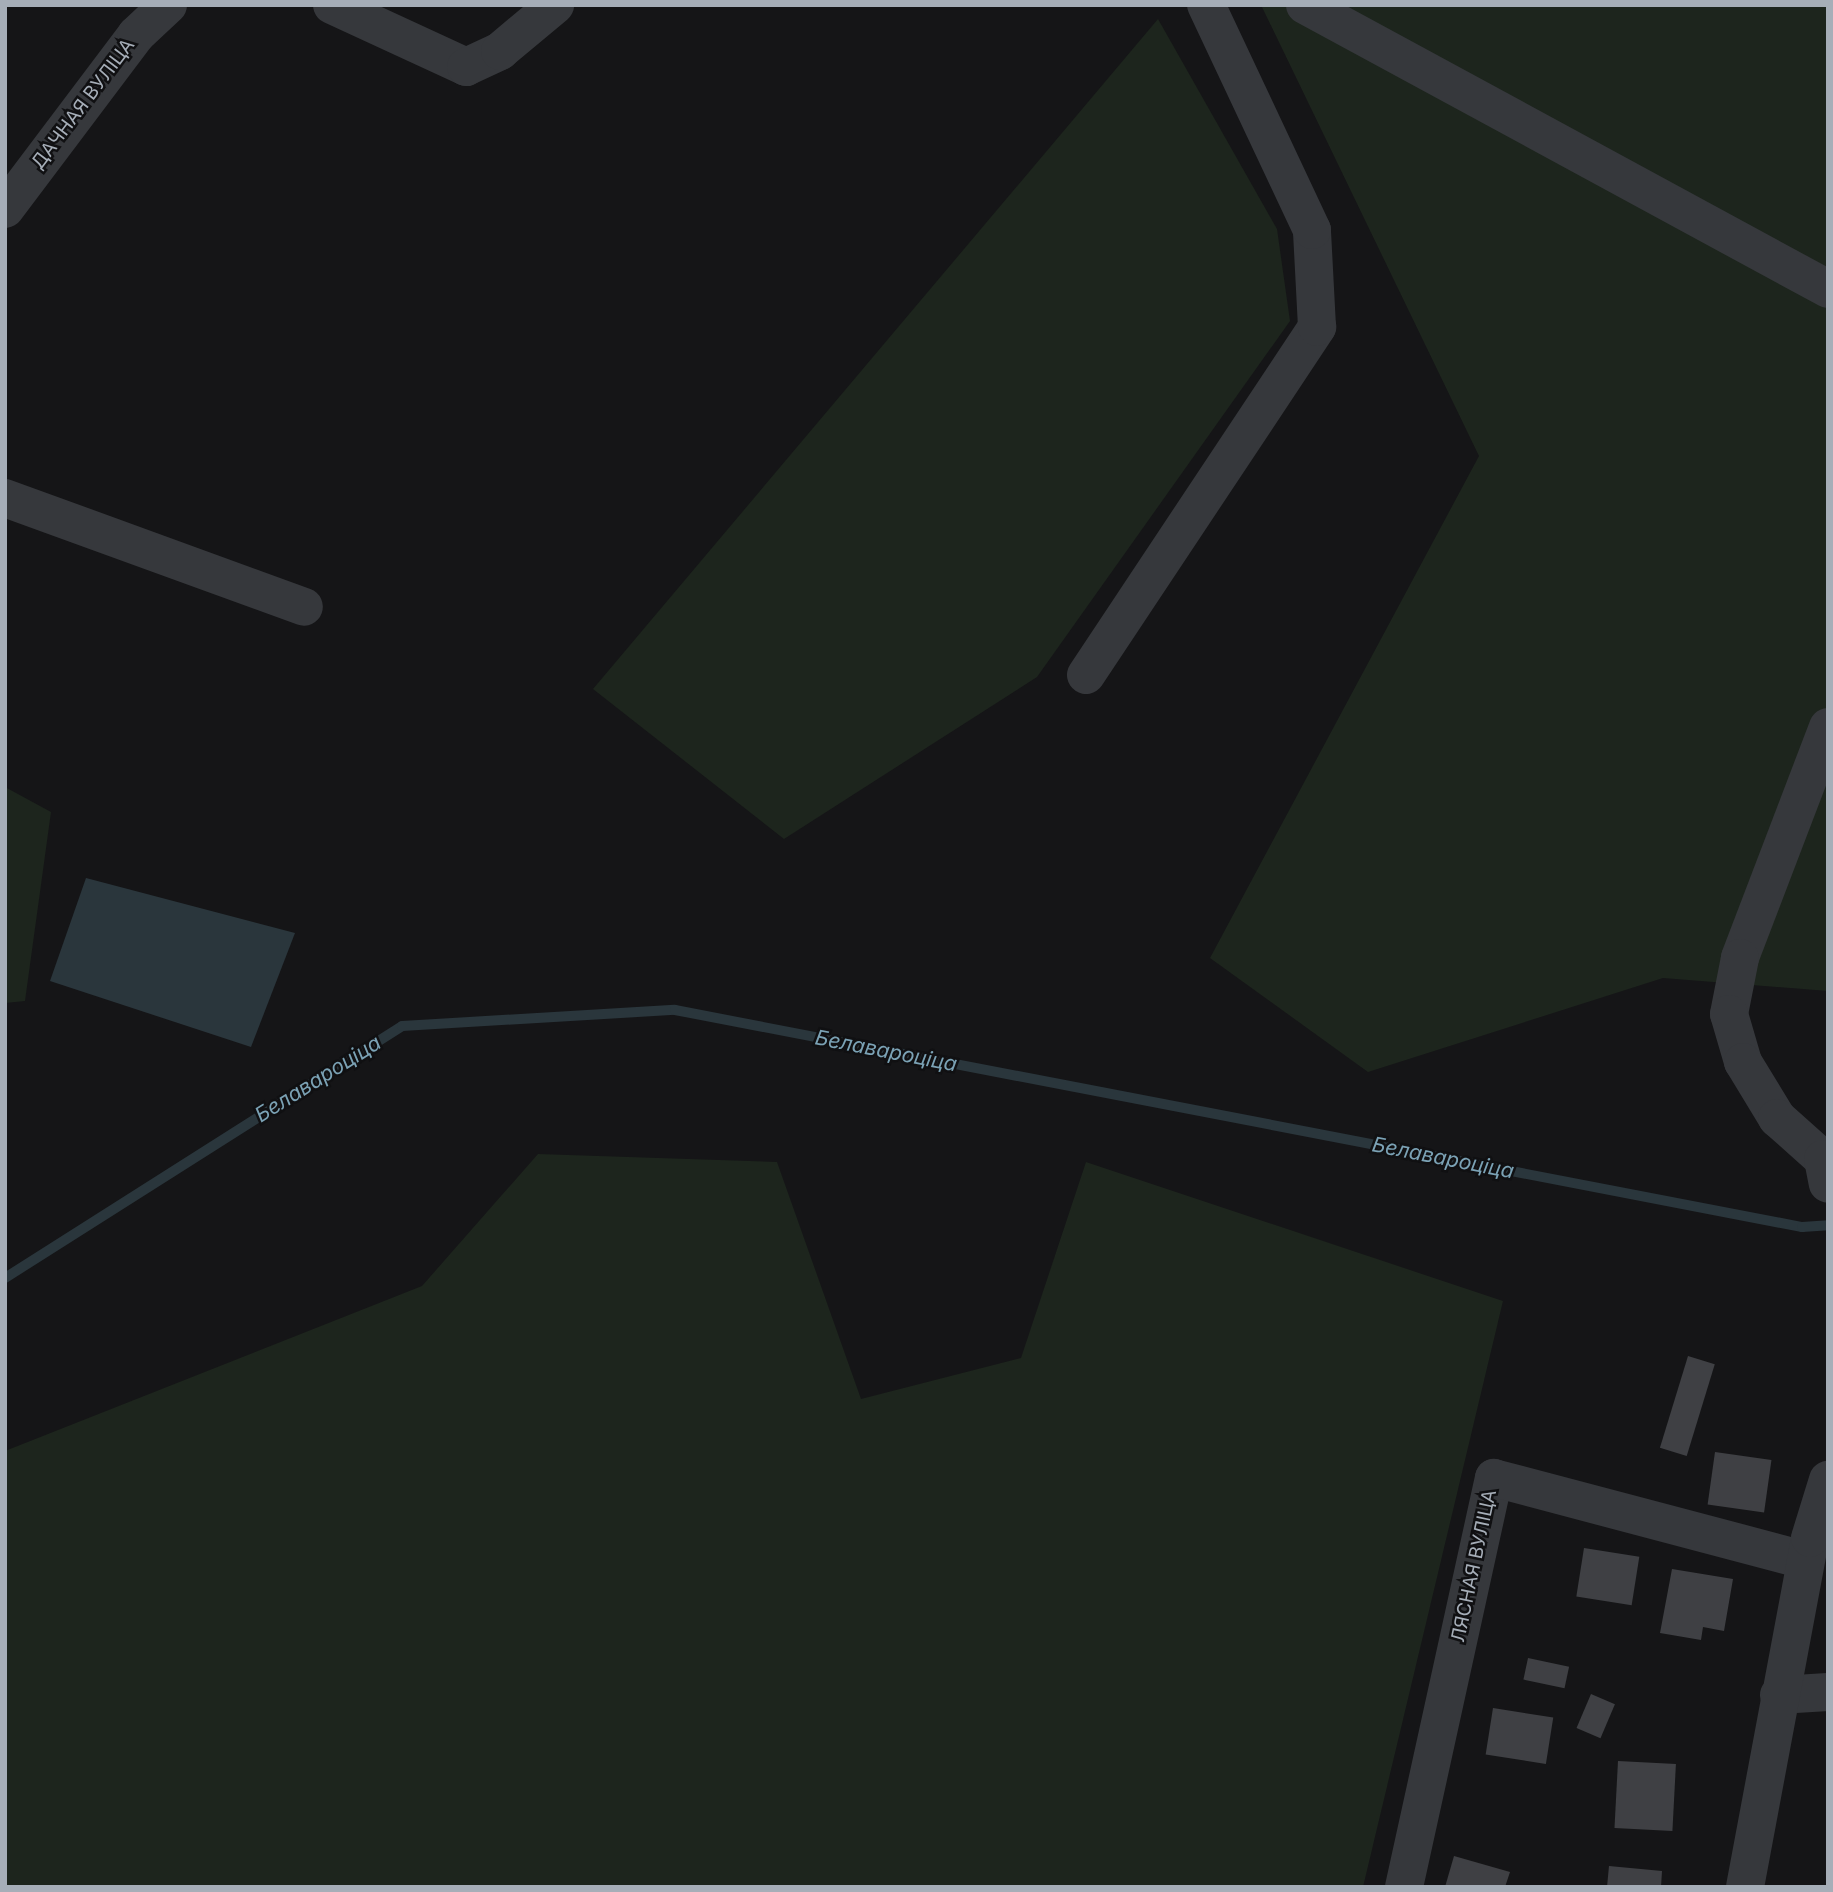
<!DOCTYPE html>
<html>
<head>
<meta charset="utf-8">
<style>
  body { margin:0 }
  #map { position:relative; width:1833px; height:1892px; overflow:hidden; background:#151517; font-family:Inter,sans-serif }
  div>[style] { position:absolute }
  .green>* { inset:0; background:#1d251d }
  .water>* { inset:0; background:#2a363c }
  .stream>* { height:10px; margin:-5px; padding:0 5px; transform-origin:5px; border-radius:5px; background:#2a363c }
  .building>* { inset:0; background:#3f4044; transform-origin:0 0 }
  .minor>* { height:38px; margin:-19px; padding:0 19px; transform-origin:19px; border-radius:19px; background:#36383c }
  span { translate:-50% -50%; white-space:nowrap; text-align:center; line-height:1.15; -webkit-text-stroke:5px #101012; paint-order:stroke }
  .street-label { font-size:19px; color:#a6aeb8 }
  .water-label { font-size:21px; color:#7ba2b5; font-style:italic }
  .frame { position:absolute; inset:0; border:7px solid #a6aeb8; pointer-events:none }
</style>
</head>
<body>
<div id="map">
  <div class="green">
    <div style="clip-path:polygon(1261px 5px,1828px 5px,1828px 991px,1663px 978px,1368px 1072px,1210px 958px,1479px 456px)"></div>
    <div style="clip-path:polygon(1158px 19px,1277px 229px,1290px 321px,1037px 677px,784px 839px,593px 689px)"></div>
    <div style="clip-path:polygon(5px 787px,51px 812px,25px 1001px,5px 1003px)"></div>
    <div style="clip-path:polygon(538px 1154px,777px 1162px,861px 1399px,1021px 1358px,1086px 1162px,1503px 1301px,1363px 1887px,5px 1887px,5px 1451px,422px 1286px)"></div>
  </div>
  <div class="water">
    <div style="clip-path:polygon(86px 878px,295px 933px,251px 1047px,50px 981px)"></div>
  </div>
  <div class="stream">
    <div style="left:5px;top:1278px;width:470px;rotate:-32.4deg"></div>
    <div style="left:402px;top:1026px;width:273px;rotate:-3.4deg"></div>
    <div style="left:675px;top:1010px;width:1148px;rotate:10.9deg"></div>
    <div style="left:1802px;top:1227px;width:26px;rotate:-4deg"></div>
  </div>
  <div class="building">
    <div style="left:1688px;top:1356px;width:28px;height:96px;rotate:17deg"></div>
    <div style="left:1715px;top:1452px;width:57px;height:53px;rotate:8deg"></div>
    <div style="left:1584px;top:1548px;width:56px;height:49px;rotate:9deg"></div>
    <div style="clip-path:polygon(1672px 1569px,1733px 1579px,1724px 1631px,1703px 1627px,1701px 1640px,1660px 1633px)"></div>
    <div style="left:1528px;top:1658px;width:42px;height:22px;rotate:12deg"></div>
    <div style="left:1591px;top:1694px;width:26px;height:37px;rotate:23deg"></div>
    <div style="left:1493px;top:1708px;width:61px;height:47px;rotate:9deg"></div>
    <div style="left:1618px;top:1761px;width:58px;height:67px;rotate:3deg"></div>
    <div style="clip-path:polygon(1454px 1856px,1510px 1872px,1505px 1887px,1445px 1887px)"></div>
    <div style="clip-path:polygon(1609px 1866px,1662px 1871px,1661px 1887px,1607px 1887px)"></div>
  </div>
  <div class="minor">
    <div style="left:332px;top:5px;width:148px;rotate:24.8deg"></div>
    <div style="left:466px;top:67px;width:38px;rotate:-25deg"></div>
    <div style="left:500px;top:51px;width:72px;rotate:-39.9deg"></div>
    <div style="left:1305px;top:5px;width:595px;rotate:28.5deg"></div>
    <div style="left:5px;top:209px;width:218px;rotate:-53deg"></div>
    <div style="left:136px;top:35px;width:44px;rotate:-43.2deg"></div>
    <div style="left:5px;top:498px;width:318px;rotate:20deg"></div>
    <div style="left:1086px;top:675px;width:418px;rotate:-56.4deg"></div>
    <div style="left:1317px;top:327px;width:97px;rotate:-93deg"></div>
    <div style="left:1312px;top:230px;width:249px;rotate:-115.2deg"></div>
    <div style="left:1828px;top:727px;width:247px;rotate:110.9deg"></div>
    <div style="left:1740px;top:958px;width:57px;rotate:101.1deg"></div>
    <div style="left:1729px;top:1014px;width:50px;rotate:73.7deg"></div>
    <div style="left:1743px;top:1062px;width:66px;rotate:58.7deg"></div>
    <div style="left:1777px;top:1118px;width:62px;rotate:41.7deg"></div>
    <div style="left:1823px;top:1159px;width:25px;rotate:79deg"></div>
    <div style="left:1779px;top:1695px;width:49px;rotate:-3.5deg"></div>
    <div style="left:1404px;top:1887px;width:419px;rotate:-77.6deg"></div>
    <div style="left:1494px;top:1478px;width:322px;rotate:14.8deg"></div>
    <div style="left:1745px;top:1887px;width:355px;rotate:-79.4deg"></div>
    <div style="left:1810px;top:1538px;width:61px;rotate:-72.8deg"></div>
  </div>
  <div class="street-label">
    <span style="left:83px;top:104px;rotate:-53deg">ДАЧНАЯ ВУЛІЦА</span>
    <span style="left:1474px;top:1566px;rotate:-78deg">ЛЯСНАЯ ВУЛІЦА</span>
  </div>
  <div class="water-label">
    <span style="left:886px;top:1051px;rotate:11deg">Белавароціца</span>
    <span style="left:318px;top:1079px;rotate:-32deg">Белавароціца</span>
    <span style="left:1443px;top:1158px;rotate:11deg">Белавароціца</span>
  </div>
  <div class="frame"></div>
</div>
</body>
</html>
